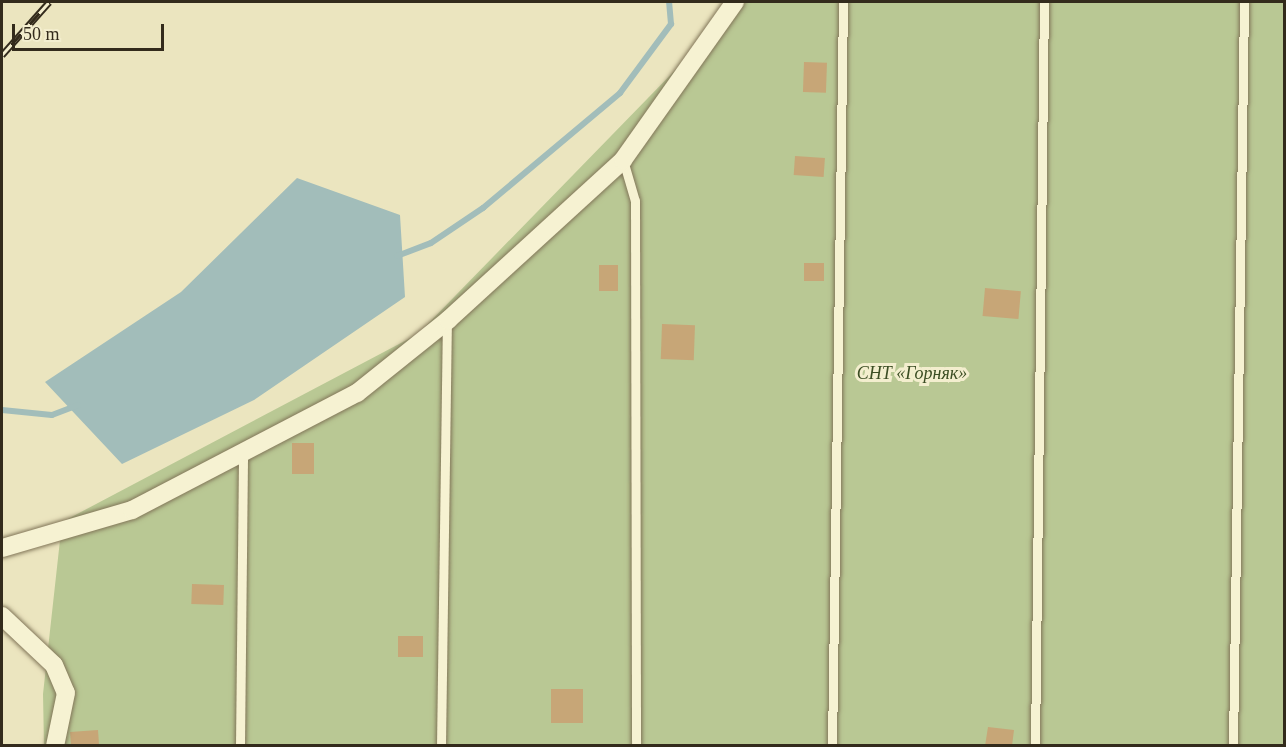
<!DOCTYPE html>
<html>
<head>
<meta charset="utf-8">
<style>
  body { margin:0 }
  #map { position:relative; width:1286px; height:747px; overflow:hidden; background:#ebe5bf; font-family:"Times New Roman",serif }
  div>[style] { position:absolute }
  .green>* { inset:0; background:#b9c894 }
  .water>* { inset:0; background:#a2bdba }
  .stream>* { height:6px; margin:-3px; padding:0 3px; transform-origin:3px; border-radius:3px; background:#a2bdba }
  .building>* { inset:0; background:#c7a677; transform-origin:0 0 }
  .roads { filter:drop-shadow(0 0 2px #827659) drop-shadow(0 0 2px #827659) }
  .service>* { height:9px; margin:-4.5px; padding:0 4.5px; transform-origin:4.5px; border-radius:4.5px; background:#f6f2d2 }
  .minor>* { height:18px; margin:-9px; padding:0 9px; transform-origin:9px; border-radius:9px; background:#f6f2d2 }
  .rail>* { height:7px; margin-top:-3.5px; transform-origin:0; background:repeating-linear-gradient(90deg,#f3eece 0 14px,#332b1c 0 28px); box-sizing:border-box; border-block:2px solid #332b1c }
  span { translate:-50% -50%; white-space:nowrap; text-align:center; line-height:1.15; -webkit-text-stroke:6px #f3eece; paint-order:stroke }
  .park-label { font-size:18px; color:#3c4e24; font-style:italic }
  .frame { position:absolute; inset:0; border:3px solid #332b1c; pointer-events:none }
  .scale { position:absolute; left:12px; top:24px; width:152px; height:27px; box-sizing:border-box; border:3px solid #332b1c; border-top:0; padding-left:8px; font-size:18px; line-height:21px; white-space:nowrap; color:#332b1c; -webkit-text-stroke:4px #f3eece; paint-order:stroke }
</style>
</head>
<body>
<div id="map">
  <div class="green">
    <div style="clip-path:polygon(732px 2px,1284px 2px,1284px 745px,44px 746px,43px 694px,62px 522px,418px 334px,685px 60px)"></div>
  </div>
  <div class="water">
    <div style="clip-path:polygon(297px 178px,400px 215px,405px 297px,254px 400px,122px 464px,45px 382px,181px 292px)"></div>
  </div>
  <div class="stream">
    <div style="left:397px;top:256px;width:36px;rotate:-21deg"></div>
    <div style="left:431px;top:243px;width:63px;rotate:-33.9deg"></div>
    <div style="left:483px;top:208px;width:179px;rotate:-40deg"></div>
    <div style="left:620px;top:93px;width:86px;rotate:-53.5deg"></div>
    <div style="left:671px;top:24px;width:22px;rotate:-95deg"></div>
    <div style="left:2px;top:410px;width:50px;rotate:5.7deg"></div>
    <div style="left:52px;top:415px;width:28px;rotate:-21deg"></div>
  </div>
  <div class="building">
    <div style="left:804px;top:62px;width:23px;height:30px;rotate:2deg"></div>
    <div style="left:795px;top:156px;width:30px;height:19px;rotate:4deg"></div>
    <div style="left:824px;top:263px;width:18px;height:20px;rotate:90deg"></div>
    <div style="left:599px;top:265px;width:19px;height:26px"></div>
    <div style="left:985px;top:288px;width:36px;height:28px;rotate:5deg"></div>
    <div style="left:662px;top:324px;width:33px;height:35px;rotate:2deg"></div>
    <div style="left:292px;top:443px;width:22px;height:31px"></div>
    <div style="left:192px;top:584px;width:32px;height:20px;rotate:2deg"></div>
    <div style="left:398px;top:636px;width:25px;height:21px"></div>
    <div style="left:551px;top:689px;width:32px;height:34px"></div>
    <div style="clip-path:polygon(988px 727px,1014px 730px,1012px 746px,985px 746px)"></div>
    <div style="left:98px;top:730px;width:16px;height:28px;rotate:86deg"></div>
  </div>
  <div class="roads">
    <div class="service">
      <div style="left:623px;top:160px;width:43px;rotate:73.7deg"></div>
      <div style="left:635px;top:201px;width:545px;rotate:89.89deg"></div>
      <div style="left:240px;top:746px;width:295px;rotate:-89.4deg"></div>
      <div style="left:441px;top:746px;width:424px;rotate:-89.2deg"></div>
      <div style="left:832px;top:746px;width:744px;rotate:-89.15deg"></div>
      <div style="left:1035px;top:746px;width:744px;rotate:-89.31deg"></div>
      <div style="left:1233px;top:746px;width:744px;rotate:-89.15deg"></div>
    </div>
    <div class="minor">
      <div style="left:2px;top:548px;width:135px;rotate:-16.3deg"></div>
      <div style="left:132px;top:510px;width:254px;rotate:-27.5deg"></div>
      <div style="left:357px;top:393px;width:117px;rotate:-38.7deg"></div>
      <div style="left:448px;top:320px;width:237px;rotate:-42.4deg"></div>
      <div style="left:623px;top:160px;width:194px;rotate:-54.7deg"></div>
      <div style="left:2px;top:616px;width:71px;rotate:43.3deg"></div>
      <div style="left:54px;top:665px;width:30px;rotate:67deg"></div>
      <div style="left:66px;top:693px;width:54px;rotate:101.7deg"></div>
    </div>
  </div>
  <div class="rail">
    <div style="left:2px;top:55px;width:71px;rotate:-48.4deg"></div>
  </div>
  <div class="park-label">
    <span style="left:912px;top:373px">СНТ «Горняк»</span>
  </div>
  <div class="frame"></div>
  <div class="scale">50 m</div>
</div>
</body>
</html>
